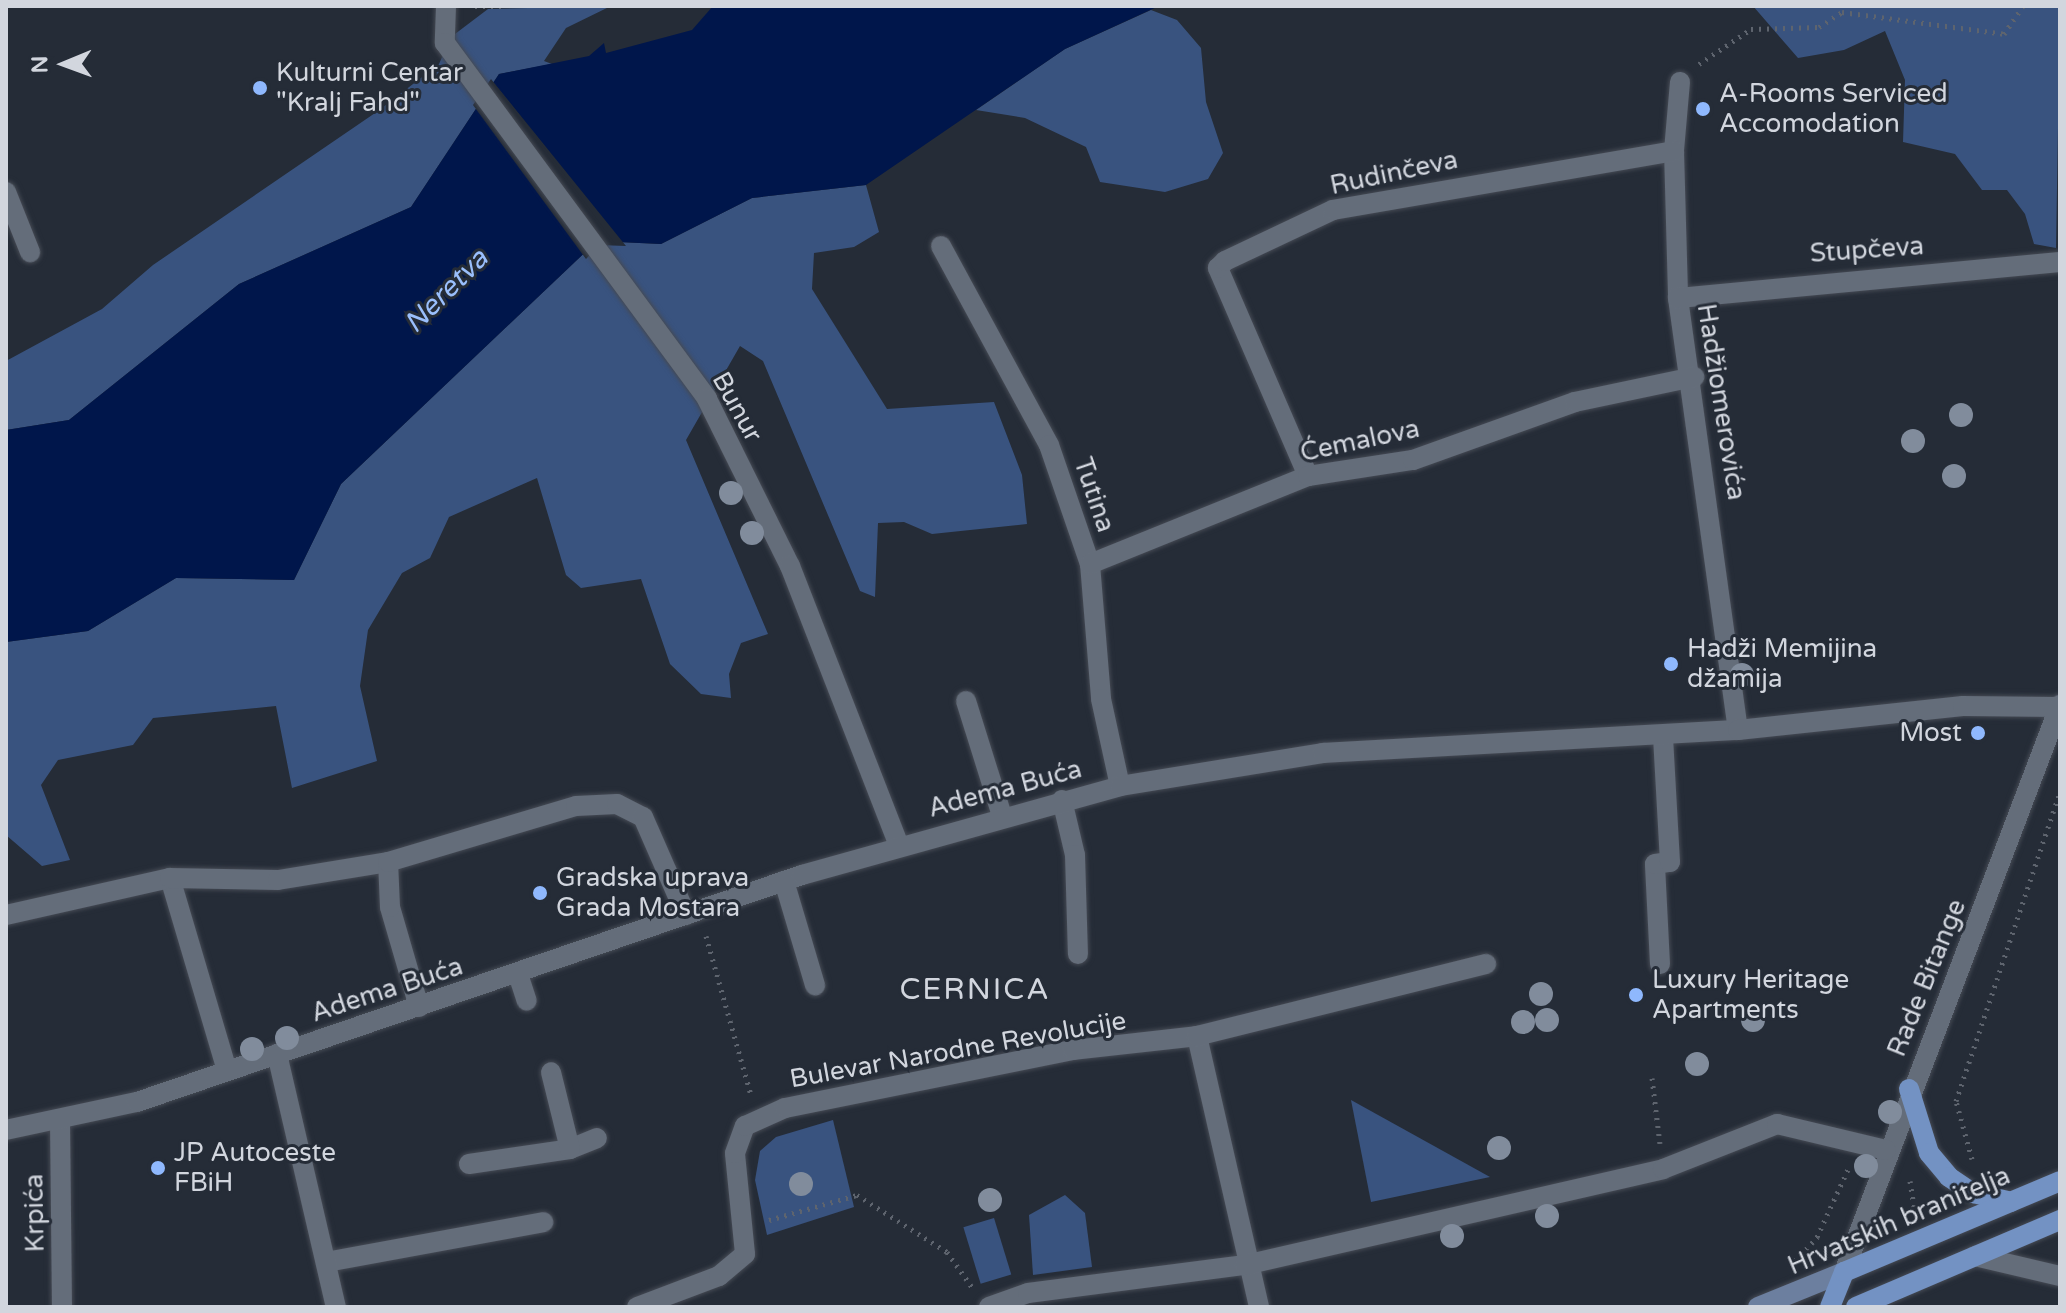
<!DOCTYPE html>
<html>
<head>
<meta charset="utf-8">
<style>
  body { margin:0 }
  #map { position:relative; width:2066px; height:1313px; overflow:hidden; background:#252c37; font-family:"Varela Round",sans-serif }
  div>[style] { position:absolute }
  .green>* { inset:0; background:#39537f; transform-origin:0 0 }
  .water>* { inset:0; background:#00164b }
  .pier>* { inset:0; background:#252c37 }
  .path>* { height:5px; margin-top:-2.5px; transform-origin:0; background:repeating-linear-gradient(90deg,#5e646e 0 2px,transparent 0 8px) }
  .roads { filter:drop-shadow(0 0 2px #454a54) drop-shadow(0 0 2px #454a54) }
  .service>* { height:20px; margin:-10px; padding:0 10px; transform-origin:10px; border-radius:10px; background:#646d7a }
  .pedestrian>* { height:20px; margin:-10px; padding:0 10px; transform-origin:10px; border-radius:10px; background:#646d7a }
  .minor>* { height:20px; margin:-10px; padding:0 10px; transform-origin:10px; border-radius:10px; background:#646d7a }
  .secondary>* { height:20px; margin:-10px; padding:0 10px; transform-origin:10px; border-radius:10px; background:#6c7f9f }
  .primary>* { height:20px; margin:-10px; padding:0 10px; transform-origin:10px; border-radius:10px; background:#7392c3 }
  .trees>* { width:24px; height:24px; margin:-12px; border-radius:50%; background:#818c9c }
  .dots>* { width:22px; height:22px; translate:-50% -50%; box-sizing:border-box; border:4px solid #252c37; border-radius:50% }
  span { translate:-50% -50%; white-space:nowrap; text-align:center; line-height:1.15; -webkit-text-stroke:6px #252c37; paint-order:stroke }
  .poi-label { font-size:26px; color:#d2d6de }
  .left { translate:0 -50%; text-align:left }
  .right { translate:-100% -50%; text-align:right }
  .street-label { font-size:26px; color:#d2d6de }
  .water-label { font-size:28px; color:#9abffc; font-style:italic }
  .quarter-label { font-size:30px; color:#d2d6de; letter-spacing:2px }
  .frame { position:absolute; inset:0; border:8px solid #d2d6de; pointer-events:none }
  .north { position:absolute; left:24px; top:24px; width:80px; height:80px; -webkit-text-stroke:6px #252c37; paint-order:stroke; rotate:269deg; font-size:22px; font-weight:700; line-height:32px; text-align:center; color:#d2d6de }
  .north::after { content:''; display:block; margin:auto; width:28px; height:36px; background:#d2d6de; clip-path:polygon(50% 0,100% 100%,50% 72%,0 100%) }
</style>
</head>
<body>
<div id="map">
  <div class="green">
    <div style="clip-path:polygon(611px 6px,566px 28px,544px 61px,552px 64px,499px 74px,411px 207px,239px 284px,69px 420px,6px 430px,6px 361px,102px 309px,153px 265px,378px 111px,439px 64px,451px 37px,488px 9px)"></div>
    <div style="clip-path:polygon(1753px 6px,2060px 6px,2056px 248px,2034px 244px,2025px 214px,2007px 190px,1982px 190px,1955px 154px,1903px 142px,1905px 80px,1885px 31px,1844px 50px,1798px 58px)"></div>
    <div style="clip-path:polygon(1151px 10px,1177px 20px,1201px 48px,1206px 102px,1223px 153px,1208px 179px,1165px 192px,1100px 182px,1086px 147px,1025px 118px,976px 110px,1065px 49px)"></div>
    <div style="clip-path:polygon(866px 185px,879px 232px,854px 247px,814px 253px,812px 289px,887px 409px,994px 402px,1022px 475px,1027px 524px,932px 534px,904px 522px,878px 523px,875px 597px,860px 591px,763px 361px,740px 346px,686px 440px,768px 634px,741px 643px,729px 674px,731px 698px,701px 694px,670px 664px,641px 579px,581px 588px,566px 575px,537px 478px,449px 517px,430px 558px,402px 573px,368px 630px,360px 686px,377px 761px,292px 788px,276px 706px,153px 718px,133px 745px,58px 760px,41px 785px,70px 860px,42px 866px,6px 835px,6px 642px,88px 631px,176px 578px,294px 580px,341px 484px,597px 241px,661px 244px,752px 198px)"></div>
    <div style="clip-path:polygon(1351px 1100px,1490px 1177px,1371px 1202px)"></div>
    <div style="clip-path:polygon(833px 1120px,854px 1207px,767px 1235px,755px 1180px,760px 1151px,776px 1137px)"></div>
    <div style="clip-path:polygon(1065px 1195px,1085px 1213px,1092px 1267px,1033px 1275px,1029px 1215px)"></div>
    <div style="left:994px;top:1218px;width:59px;height:32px;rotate:73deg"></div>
  </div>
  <div class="water">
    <div style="clip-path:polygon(713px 6px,1159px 6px,1065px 49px,866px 185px,752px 198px,661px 244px,597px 241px,341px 484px,294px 580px,176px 578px,88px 631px,6px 642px,6px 430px,69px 420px,239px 284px,411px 207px,499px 74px,589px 56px,604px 43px,606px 53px,692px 30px)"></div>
  </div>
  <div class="pier">
    <div style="clip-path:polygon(491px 79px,626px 246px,599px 245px,586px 259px,473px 105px)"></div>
  </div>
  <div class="path">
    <div style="left:475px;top:6px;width:26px"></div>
    <div style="left:1699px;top:64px;width:63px;rotate:-33.9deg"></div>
    <div style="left:1751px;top:29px;width:68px;rotate:-1.7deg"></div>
    <div style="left:1819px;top:27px;width:27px;rotate:-33deg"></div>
    <div style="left:1842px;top:12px;width:163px;rotate:7.7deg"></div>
    <div style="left:2004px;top:34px;width:34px;rotate:-56deg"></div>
    <div style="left:706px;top:936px;width:165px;rotate:74.2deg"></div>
    <div style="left:1652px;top:1078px;width:66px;rotate:83.1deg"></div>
    <div style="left:1972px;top:1159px;width:60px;rotate:-105.4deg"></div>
    <div style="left:1956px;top:1101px;width:326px;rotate:-71.4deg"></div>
    <div style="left:1910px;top:1181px;width:31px;rotate:81deg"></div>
    <div style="left:769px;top:1220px;width:91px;rotate:-15.9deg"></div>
    <div style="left:857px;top:1195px;width:107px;rotate:32.3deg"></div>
    <div style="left:947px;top:1252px;width:43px;rotate:54.5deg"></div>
    <div style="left:1795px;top:1261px;width:33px;rotate:-47deg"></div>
    <div style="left:1817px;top:1237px;width:77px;rotate:-65.4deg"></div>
  </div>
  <div class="roads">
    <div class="service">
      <div style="left:1062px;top:800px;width:57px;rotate:76.7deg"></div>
      <div style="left:1075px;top:855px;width:99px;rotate:88.3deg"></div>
      <div style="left:1660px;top:964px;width:100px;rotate:-92.9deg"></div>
      <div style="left:1655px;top:864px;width:15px;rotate:-8deg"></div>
      <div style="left:1670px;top:862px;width:127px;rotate:-93.2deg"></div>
      <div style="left:518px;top:974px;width:28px;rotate:72deg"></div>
      <div style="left:570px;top:1149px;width:29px;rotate:-22deg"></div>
      <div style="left:469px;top:1164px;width:102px;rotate:-8.4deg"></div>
      <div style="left:570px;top:1149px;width:79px;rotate:-103.9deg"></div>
      <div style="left:1975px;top:1256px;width:87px;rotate:13.2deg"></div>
      <div style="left:326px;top:1262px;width:221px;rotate:-10.4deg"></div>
    </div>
    <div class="pedestrian">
      <div style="left:446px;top:6px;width:37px;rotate:92deg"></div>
      <div style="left:445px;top:43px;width:442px;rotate:53.6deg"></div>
      <div style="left:707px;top:399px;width:186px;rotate:63.6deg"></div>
      <div style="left:790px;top:566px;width:300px;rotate:68.7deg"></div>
    </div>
    <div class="minor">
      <div style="left:1680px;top:82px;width:69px;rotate:95deg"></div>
      <div style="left:1674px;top:151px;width:147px;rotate:88.4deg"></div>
      <div style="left:1678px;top:298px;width:436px;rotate:82.1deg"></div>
      <div style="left:6px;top:192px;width:65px;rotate:68.2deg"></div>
      <div style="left:941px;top:246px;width:226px;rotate:61.5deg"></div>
      <div style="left:1049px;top:445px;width:126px;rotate:71deg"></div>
      <div style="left:1090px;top:564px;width:135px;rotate:85.3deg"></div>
      <div style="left:1101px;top:699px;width:89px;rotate:77.7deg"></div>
      <div style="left:1678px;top:298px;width:384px;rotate:-5.4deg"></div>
      <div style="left:1308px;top:476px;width:227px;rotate:-113.4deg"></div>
      <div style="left:1218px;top:268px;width:10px;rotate:-45deg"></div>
      <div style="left:1225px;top:261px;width:119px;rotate:-25.3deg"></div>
      <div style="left:1333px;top:210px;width:346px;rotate:-9.8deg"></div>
      <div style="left:1090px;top:564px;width:235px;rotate:-22deg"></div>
      <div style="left:1308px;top:476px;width:106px;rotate:-8.7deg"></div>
      <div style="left:1413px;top:460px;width:172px;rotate:-19.7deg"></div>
      <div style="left:1575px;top:402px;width:122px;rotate:-11.9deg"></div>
      <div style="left:966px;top:701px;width:121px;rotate:72.6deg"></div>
      <div style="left:170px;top:878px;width:201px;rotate:73.5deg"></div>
      <div style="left:784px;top:881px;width:109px;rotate:73.4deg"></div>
      <div style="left:6px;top:915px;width:168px;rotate:-12.7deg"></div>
      <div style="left:170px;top:878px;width:108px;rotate:1.1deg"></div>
      <div style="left:278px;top:880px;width:111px;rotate:-9.3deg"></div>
      <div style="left:419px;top:1007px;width:104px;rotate:-106.2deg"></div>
      <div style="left:390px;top:907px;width:45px;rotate:-92.5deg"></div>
      <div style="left:388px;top:862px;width:196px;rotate:-16.6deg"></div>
      <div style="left:576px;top:806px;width:41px;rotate:-2.8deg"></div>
      <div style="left:617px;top:804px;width:29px;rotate:27deg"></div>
      <div style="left:643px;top:817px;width:107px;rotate:66.3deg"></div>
      <div style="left:1197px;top:1036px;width:278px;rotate:77.1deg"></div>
      <div style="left:277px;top:1054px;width:260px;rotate:76.9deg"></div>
      <div style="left:60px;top:1119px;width:188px;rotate:89.4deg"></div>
      <div style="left:6px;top:1130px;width:134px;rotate:-12.1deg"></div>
      <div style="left:137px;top:1102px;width:703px;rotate:-18.85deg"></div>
      <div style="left:802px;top:875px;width:330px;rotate:-15.6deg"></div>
      <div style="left:1120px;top:786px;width:206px;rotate:-9.2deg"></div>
      <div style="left:1323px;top:753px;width:416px;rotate:-3.2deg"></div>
      <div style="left:1738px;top:730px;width:226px;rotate:-6.1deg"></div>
      <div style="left:1963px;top:706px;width:95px;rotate:0.6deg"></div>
      <div style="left:1844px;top:1272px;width:607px;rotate:-69.15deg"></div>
      <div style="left:637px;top:1307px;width:88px;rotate:-20.7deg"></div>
      <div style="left:719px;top:1276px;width:34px;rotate:-40deg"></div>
      <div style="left:745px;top:1254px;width:101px;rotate:-95.7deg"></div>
      <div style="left:735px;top:1153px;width:29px;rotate:-70deg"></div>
      <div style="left:745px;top:1126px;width:44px;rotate:-24.2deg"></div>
      <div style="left:785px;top:1108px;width:294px;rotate:-11.4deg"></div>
      <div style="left:1073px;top:1050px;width:125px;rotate:-6.4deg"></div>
      <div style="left:1197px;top:1036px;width:298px;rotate:-14deg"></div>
      <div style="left:989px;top:1307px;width:41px;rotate:-19.7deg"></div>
      <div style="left:1028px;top:1293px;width:219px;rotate:-7.4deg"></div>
      <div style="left:1245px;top:1265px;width:429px;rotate:-12.9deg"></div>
      <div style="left:1663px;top:1169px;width:123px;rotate:-21.5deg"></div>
      <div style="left:1777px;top:1124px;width:112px;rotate:13.4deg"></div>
    </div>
    <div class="secondary">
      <div style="left:1758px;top:1307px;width:93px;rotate:-22.1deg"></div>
    </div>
    <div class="primary">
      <div style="left:1909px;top:1089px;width:67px;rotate:72.6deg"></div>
      <div style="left:1929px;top:1153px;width:31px;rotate:50deg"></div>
      <div style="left:1949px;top:1177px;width:29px;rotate:34deg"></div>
      <div style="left:1973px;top:1193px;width:39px;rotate:13deg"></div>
      <div style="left:1830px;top:1307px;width:38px;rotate:-68deg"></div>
      <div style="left:1844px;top:1272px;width:234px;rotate:-22.8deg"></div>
      <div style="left:1856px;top:1307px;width:222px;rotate:-23.1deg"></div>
    </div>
  </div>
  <div class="trees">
    <div style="left:1961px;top:415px"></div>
    <div style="left:1913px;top:441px"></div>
    <div style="left:1954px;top:476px"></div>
    <div style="left:731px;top:493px"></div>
    <div style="left:752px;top:533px"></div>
    <div style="left:1742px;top:675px"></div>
    <div style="left:1541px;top:994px"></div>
    <div style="left:1547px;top:1020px"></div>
    <div style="left:1753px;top:1020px"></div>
    <div style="left:1523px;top:1022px"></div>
    <div style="left:287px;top:1038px"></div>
    <div style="left:252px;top:1049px"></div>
    <div style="left:1697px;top:1064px"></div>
    <div style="left:1890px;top:1112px"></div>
    <div style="left:1499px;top:1148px"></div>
    <div style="left:1866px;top:1166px"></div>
    <div style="left:801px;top:1184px"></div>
    <div style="left:990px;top:1200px"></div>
    <div style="left:1547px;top:1216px"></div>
    <div style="left:1452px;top:1236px"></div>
  </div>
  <div class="dots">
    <div style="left:260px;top:88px;background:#8fb8fd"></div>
    <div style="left:1703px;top:109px;background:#8fb8fd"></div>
    <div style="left:1671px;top:664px;background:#8fb8fd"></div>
    <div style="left:1978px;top:733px;background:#8fb8fd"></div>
    <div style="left:540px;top:893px;background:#8fb8fd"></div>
    <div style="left:1636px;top:995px;background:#8fb8fd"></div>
    <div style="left:158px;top:1168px;background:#8fb8fd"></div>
  </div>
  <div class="poi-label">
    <span class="left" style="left:276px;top:88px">Kulturni Centar<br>"Kralj Fahd"</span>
    <span class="left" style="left:1719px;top:109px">A-Rooms Serviced<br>Accomodation</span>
    <span class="left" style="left:1687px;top:664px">Hadži Memijina<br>džamija</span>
    <span class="right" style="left:1962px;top:733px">Most</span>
    <span class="left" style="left:556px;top:893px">Gradska uprava<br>Grada Mostara</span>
    <span class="left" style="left:1652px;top:995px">Luxury Heritage<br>Apartments</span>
    <span class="left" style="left:174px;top:1168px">JP Autoceste<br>FBiH</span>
  </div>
  <div class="street-label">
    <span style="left:1394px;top:173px;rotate:-12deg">Rudinčeva</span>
    <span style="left:1867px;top:250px;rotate:-4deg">Stupčeva</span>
    <span style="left:1721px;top:402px;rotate:81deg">Hadžiomerovića</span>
    <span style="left:737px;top:407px;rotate:61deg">Bunur</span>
    <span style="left:1360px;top:441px;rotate:-12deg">Ćemalova</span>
    <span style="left:1094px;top:495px;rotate:71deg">Tutina</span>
    <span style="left:1005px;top:789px;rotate:-15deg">Adema Buća</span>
    <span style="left:1927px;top:978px;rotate:-68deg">Rade Bitange</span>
    <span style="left:387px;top:990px;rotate:-18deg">Adema Buća</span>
    <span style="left:958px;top:1050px;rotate:-10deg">Bulevar Narodne Revolucije</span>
    <span style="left:35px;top:1213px;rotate:-91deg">Krpića</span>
    <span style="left:1899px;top:1221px;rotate:-23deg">Hrvatskih branitelja</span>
  </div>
  <div class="water-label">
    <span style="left:446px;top:291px;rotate:-45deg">Neretva</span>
  </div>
  <div class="quarter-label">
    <span style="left:975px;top:990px">CERNICA</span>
  </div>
  <div class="frame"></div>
  <div class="north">N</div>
</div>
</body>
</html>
